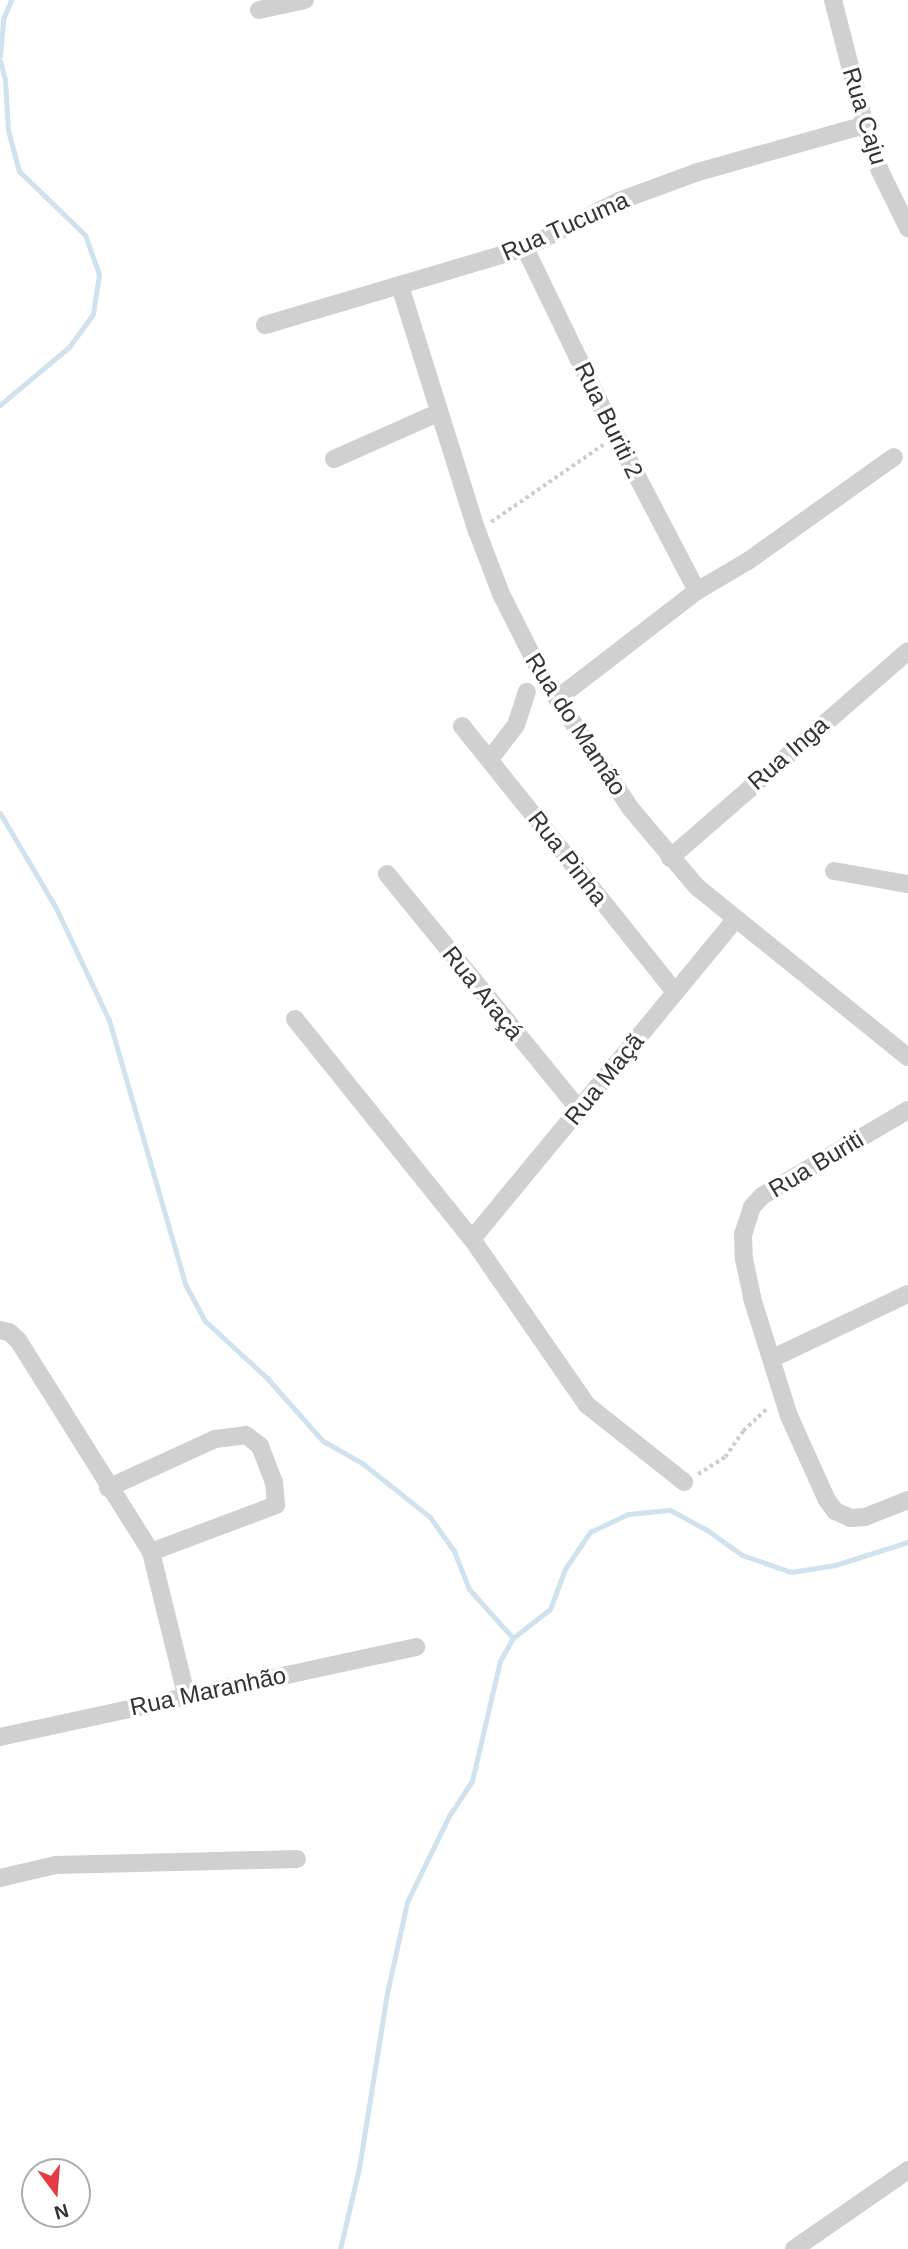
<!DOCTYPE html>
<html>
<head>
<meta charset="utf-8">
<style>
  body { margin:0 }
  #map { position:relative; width:908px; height:2249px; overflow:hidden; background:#fff; font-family:Arial,sans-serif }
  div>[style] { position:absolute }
  .stream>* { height:5px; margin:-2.5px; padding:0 2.5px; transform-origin:2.5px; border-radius:2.5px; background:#cfe2ee }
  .path>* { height:3.5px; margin-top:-1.75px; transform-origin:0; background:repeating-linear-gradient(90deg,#cdcdcd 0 3.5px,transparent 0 7px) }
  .street>* { height:18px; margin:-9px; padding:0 9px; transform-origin:9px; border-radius:9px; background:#d0d0d0 }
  span { translate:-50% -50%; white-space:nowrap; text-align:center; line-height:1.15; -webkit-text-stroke:7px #fff; paint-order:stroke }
  .street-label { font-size:24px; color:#333 }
  .north { position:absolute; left:21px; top:2158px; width:70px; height:70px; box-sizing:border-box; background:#fff; border:2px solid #adadad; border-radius:50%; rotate:164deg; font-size:19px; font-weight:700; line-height:28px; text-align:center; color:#333 }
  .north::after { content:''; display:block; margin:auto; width:24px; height:32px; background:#e63946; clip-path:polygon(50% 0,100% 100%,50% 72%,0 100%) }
</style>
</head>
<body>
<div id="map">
  <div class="stream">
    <div style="left:0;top:56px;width:37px;rotate:-85deg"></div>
    <div style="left:3px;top:19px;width:21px;rotate:-67deg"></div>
    <div style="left:0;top:61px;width:20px;rotate:75deg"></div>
    <div style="left:5px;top:80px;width:50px;rotate:86.6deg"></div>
    <div style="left:8px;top:130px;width:42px;rotate:75deg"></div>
    <div style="left:19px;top:171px;width:92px;rotate:44.1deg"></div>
    <div style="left:85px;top:235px;width:41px;rotate:70.3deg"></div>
    <div style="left:99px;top:274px;width:40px;rotate:98.5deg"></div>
    <div style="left:93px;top:314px;width:41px;rotate:126deg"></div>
    <div style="left:69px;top:347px;width:90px;rotate:140deg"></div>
    <div style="left:0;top:813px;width:110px;rotate:59.5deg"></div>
    <div style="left:56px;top:908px;width:124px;rotate:64.7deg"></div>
    <div style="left:109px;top:1020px;width:275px;rotate:73.9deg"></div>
    <div style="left:185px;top:1284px;width:42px;rotate:61.6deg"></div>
    <div style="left:205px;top:1321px;width:84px;rotate:42.6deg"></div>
    <div style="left:267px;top:1378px;width:84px;rotate:48.4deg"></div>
    <div style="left:323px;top:1441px;width:45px;rotate:29.4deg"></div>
    <div style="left:362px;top:1463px;width:87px;rotate:38.5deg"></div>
    <div style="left:430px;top:1517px;width:42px;rotate:54.8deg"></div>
    <div style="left:454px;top:1551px;width:41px;rotate:68.5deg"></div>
    <div style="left:469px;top:1589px;width:66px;rotate:48.1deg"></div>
    <div style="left:340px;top:2249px;width:83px;rotate:-76.8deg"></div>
    <div style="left:359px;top:2168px;width:177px;rotate:-80.9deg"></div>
    <div style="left:387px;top:1993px;width:93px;rotate:-77.6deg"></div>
    <div style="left:407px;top:1902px;width:96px;rotate:-64deg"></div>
    <div style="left:449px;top:1816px;width:42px;rotate:-56.7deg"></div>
    <div style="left:472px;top:1781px;width:123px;rotate:-76.9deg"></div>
    <div style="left:500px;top:1661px;width:26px;rotate:-61deg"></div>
    <div style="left:513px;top:1638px;width:47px;rotate:-38.1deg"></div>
    <div style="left:550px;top:1609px;width:43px;rotate:-69.4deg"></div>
    <div style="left:565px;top:1569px;width:45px;rotate:-56deg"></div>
    <div style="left:590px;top:1532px;width:42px;rotate:-25.3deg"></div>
    <div style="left:628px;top:1514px;width:42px;rotate:-5.4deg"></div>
    <div style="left:670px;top:1510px;width:42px;rotate:28.4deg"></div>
    <div style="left:707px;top:1530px;width:43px;rotate:35.5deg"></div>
    <div style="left:742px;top:1555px;width:52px;rotate:19.1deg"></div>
    <div style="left:791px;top:1572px;width:45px;rotate:-9deg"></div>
    <div style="left:835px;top:1565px;width:77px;rotate:-17.5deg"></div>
  </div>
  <div class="path">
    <div style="left:491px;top:522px;width:136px;rotate:-34.5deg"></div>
    <div style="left:698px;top:1474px;width:32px;rotate:-32deg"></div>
    <div style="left:725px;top:1457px;width:32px;rotate:-55deg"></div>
    <div style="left:743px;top:1431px;width:34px;rotate:-43deg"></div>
  </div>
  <div class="street">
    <div style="left:833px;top:0;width:129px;rotate:75.6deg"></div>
    <div style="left:865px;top:125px;width:48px;rotate:71.9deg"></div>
    <div style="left:880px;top:171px;width:64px;rotate:63.8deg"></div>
    <div style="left:259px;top:10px;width:47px;rotate:-12.3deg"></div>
    <div style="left:525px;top:248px;width:209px;rotate:64.2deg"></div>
    <div style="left:616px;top:436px;width:175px;rotate:62.4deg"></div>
    <div style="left:400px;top:286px;width:257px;rotate:72.6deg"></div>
    <div style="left:477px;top:531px;width:67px;rotate:69.1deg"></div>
    <div style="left:501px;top:594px;width:97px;rotate:63.2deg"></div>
    <div style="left:545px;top:681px;width:154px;rotate:56.1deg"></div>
    <div style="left:631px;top:809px;width:102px;rotate:49.8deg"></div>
    <div style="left:697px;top:887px;width:271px;rotate:38.9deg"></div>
    <div style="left:265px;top:325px;width:271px;rotate:-16.5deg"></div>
    <div style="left:525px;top:248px;width:105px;rotate:-26.6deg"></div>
    <div style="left:619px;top:201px;width:84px;rotate:-20.2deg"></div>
    <div style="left:698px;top:172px;width:173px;rotate:-15.7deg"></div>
    <div style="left:334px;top:459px;width:114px;rotate:-23.9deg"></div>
    <div style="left:558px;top:698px;width:175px;rotate:-37.6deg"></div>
    <div style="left:697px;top:591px;width:59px;rotate:-30.5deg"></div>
    <div style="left:748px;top:561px;width:179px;rotate:-35.5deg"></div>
    <div style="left:462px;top:726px;width:339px;rotate:51.3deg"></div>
    <div style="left:490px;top:759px;width:43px;rotate:-52.6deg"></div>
    <div style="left:516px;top:725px;width:35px;rotate:-72deg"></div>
    <div style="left:670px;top:858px;width:315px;rotate:-41deg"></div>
    <div style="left:834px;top:871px;width:75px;rotate:10deg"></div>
    <div style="left:387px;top:874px;width:306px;rotate:50.8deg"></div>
    <div style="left:295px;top:1019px;width:282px;rotate:51.2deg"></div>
    <div style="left:472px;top:1239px;width:202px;rotate:55.3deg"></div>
    <div style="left:587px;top:1405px;width:124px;rotate:38.4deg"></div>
    <div style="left:908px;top:1110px;width:169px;rotate:149.5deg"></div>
    <div style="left:762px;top:1196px;width:15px;rotate:132deg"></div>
    <div style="left:752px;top:1207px;width:28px;rotate:108deg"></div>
    <div style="left:743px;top:1234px;width:25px;rotate:88deg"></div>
    <div style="left:744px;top:1259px;width:40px;rotate:78deg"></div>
    <div style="left:752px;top:1298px;width:124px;rotate:72.6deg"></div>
    <div style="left:789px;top:1416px;width:92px;rotate:65.7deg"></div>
    <div style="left:827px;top:1500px;width:14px;rotate:54deg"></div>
    <div style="left:835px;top:1511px;width:17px;rotate:24deg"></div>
    <div style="left:851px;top:1518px;width:14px;rotate:-4deg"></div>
    <div style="left:865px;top:1517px;width:46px;rotate:-21.6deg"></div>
    <div style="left:472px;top:1239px;width:413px;rotate:-50.5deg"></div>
    <div style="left:0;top:1330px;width:9px;rotate:13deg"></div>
    <div style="left:9px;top:1332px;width:12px;rotate:42deg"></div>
    <div style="left:18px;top:1340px;width:250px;rotate:57.9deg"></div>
    <div style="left:151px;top:1552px;width:147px;rotate:76.2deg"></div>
    <div style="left:773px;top:1358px;width:149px;rotate:-25.4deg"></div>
    <div style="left:108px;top:1488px;width:118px;rotate:-24.6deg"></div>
    <div style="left:215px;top:1439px;width:31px;rotate:-7deg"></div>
    <div style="left:246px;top:1435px;width:18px;rotate:38deg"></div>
    <div style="left:260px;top:1446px;width:39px;rotate:69deg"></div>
    <div style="left:274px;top:1482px;width:23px;rotate:85deg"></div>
    <div style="left:276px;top:1505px;width:134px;rotate:159.4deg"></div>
    <div style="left:0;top:1737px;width:426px;rotate:-12.2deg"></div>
    <div style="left:0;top:1878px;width:57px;rotate:-13.1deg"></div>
    <div style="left:56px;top:1865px;width:241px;rotate:-1.4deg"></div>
    <div style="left:794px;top:2249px;width:139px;rotate:-34.7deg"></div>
  </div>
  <div class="street-label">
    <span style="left:865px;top:116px;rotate:73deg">Rua Caju</span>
    <span style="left:565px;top:226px;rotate:-24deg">Rua Tucuma</span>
    <span style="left:609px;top:420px;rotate:64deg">Rua Buriti 2</span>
    <span style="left:576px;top:724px;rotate:57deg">Rua do Mamão</span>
    <span style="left:788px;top:753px;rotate:-41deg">Rua Inga</span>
    <span style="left:568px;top:858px;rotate:52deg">Rua Pinha</span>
    <span style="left:483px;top:993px;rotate:51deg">Rua Araçá</span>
    <span style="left:604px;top:1079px;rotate:-51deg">Rua Maçã</span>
    <span style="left:816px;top:1164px;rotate:-31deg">Rua Buriti</span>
    <span style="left:208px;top:1691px;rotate:-12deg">Rua Maranhão</span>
  </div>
  <div class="north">N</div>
</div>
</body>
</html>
